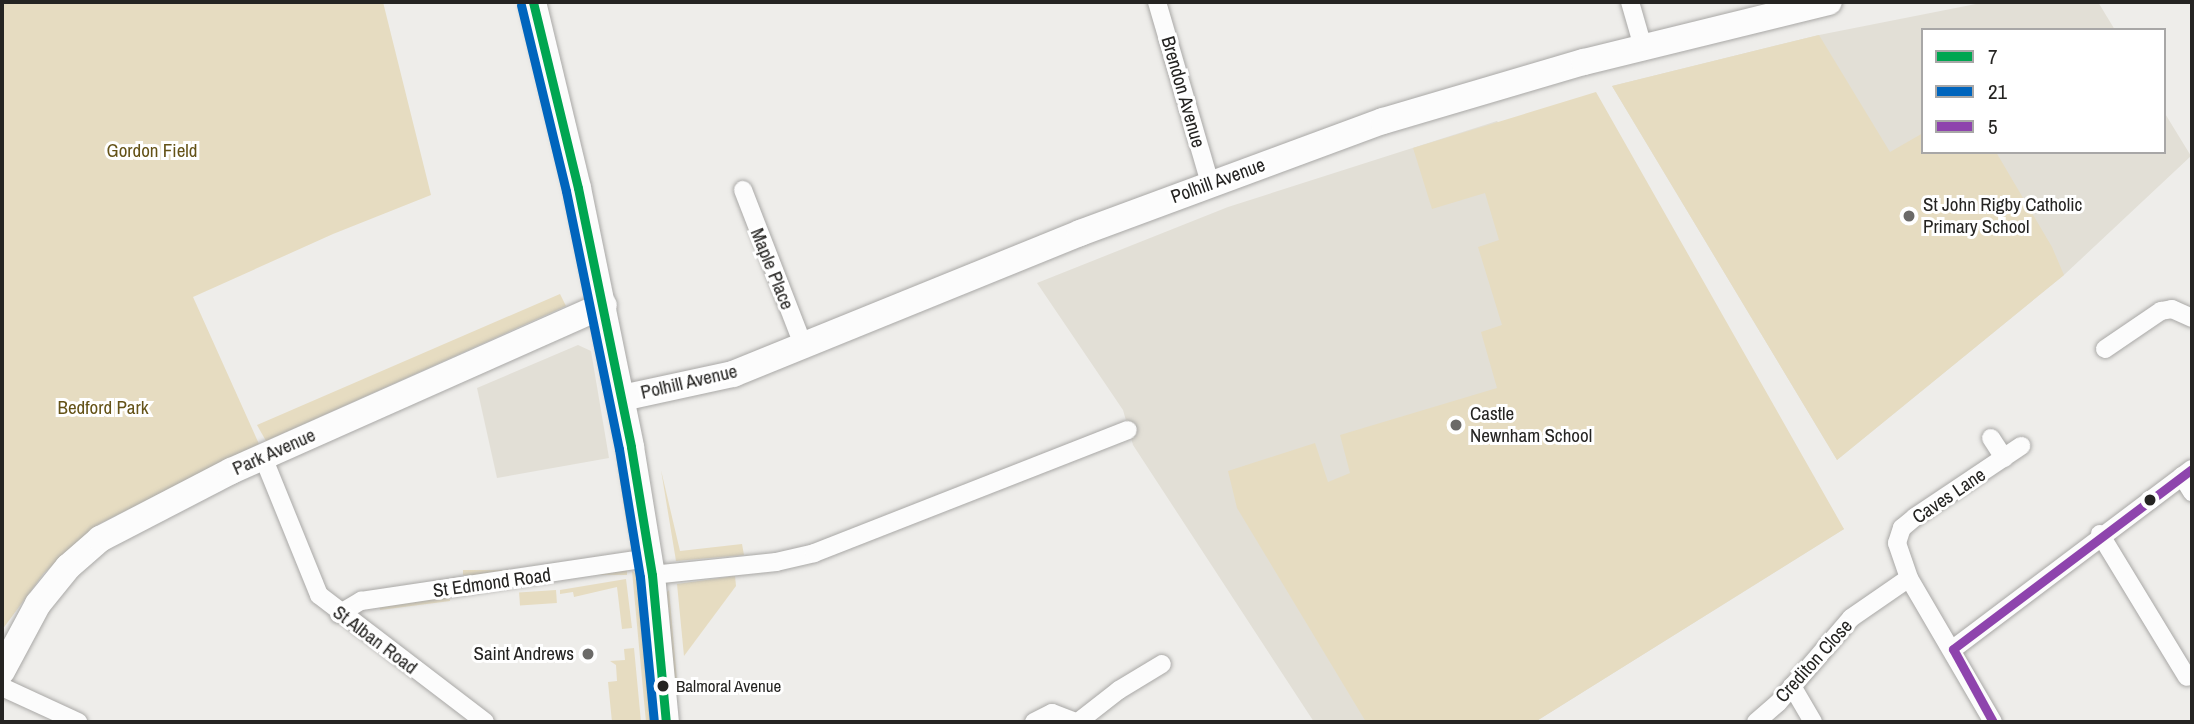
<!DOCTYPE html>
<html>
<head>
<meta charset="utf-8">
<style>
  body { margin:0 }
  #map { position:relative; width:2194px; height:724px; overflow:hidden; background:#eeedea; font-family:"Archivo Narrow",sans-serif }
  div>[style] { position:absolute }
  .built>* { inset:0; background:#e2dfd6 }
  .green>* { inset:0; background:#e6dcc1; transform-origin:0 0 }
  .roads { filter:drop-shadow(0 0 2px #a9a8a6) drop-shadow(0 0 2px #a9a8a6) }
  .street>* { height:18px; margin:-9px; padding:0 9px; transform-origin:9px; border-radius:9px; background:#fcfcfc }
  .secondary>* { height:26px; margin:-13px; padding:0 13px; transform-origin:13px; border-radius:13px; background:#fcfcfc }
  .bus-1>* { height:9px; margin:-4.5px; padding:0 4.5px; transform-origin:4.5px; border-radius:4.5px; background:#00a651 }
  .bus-2>* { height:9px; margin:-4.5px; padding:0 4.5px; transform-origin:4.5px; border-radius:4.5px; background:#0065bd }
  .bus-3>* { height:9px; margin:-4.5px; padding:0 4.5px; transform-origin:4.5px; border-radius:4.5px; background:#8e44ad }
  .dots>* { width:19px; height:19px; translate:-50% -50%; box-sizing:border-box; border:4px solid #fff; border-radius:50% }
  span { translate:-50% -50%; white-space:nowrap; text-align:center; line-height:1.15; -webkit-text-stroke:6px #fff; paint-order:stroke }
  .bus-label { font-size:17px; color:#252422 }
  .left { translate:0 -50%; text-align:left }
  .street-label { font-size:19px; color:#252422 }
  .park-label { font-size:19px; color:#645217 }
  .poi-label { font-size:19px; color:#252422 }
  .right { translate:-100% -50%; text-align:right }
  .frame { position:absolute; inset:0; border:4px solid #252422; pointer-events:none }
  .legend { position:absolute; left:1921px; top:28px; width:245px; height:126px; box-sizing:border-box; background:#fff; border:2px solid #a8a7a7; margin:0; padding:9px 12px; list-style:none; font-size:21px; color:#252422 }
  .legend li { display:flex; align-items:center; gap:14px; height:35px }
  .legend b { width:35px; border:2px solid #a8a7a7 }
</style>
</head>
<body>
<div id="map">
  <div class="built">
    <div style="clip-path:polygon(1986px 2px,2098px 2px,2115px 30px,1923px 30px,1923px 152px,2164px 152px,2164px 112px,2191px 156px,2064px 275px,1837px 460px,1612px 86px,1819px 35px)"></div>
    <div style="clip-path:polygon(1497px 121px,1844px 529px,1535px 722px,1314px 722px,1133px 445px,1123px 410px,1037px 283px,1228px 207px)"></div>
    <div style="clip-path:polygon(578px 345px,591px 351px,609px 458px,497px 478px,477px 388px)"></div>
  </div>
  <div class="green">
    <div style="clip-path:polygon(2px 2px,383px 2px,431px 195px,333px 234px,193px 297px,259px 444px,97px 525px,44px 573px,2px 630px)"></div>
    <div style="clip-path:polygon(1819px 35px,1890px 152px,1923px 133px,1923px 152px,1996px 152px,2052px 247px,2064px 275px,1837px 460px,1612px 86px)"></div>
    <div style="clip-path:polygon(1596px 92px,1844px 529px,1535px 722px,1366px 722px,1237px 508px,1228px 471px,1315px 443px,1328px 482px,1350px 473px,1340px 435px,1497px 388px,1481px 332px,1502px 325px,1478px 247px,1499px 240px,1485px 193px,1432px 209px,1413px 148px)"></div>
    <div style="clip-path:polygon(560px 294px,566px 306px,266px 441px,257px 425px)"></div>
    <div style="left:621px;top:456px;width:77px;height:5px;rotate:81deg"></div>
    <div style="clip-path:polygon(661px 470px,680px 551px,742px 544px,744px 555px,676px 561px)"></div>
    <div style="left:627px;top:570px;width:5px;height:164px;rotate:90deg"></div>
    <div style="clip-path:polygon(632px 571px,641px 577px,645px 591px,640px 599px,650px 722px,646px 722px)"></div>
    <div style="clip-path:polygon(735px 576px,736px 586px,684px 656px,677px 584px)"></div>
    <div style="clip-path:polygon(626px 579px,632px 628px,622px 629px,617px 587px,574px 597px,573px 592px,560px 594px,560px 590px)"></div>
    <div style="left:556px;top:590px;width:13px;height:37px;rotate:86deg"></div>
    <div style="clip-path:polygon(669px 590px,677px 680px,672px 681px,667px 592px)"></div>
    <div style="clip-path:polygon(449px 595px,450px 601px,380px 610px,379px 605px)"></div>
    <div style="clip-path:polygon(634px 648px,641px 722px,612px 722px,608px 682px,617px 681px,616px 665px,610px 661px,625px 660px,624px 649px)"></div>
  </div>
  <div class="roads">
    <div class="street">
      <div style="left:1157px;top:2px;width:189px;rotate:73.7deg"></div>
      <div style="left:1630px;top:2px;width:47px;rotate:73.9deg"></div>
      <div style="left:743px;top:190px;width:168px;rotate:68.8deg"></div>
      <div style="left:2105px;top:349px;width:68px;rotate:-34.2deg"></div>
      <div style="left:2161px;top:311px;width:11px;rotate:-10deg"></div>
      <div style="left:2172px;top:309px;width:22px;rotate:24deg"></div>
      <div style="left:1991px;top:438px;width:24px;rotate:57deg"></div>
      <div style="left:263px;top:457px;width:149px;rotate:67.9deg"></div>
      <div style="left:319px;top:595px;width:209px;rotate:37.4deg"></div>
      <div style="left:2182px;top:476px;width:19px;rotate:58deg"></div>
      <div style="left:2100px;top:534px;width:167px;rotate:58.7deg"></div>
      <div style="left:652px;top:575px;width:125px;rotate:-6deg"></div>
      <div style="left:776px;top:562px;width:39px;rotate:-13deg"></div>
      <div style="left:814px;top:553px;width:337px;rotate:-21.4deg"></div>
      <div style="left:339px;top:614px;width:26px;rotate:-31deg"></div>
      <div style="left:361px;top:601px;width:290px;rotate:-8.5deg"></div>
      <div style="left:1953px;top:649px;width:299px;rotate:-37deg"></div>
      <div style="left:1792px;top:686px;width:42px;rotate:59.7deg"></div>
      <div style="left:2px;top:687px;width:84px;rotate:24.7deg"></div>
      <div style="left:1034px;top:722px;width:20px;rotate:-27deg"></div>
      <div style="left:1052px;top:713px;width:25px;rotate:21deg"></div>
      <div style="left:1078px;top:722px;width:52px;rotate:-38deg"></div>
      <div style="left:1119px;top:690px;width:50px;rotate:-31.2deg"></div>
      <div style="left:1756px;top:722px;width:29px;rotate:-41deg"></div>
      <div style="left:1778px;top:703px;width:112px;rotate:-49.3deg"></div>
      <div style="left:1851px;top:618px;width:70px;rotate:-34.6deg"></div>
      <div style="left:1993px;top:722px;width:167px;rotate:-120.3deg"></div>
      <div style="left:1909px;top:578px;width:37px;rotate:-109deg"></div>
      <div style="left:1897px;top:543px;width:16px;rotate:-72deg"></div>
      <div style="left:1902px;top:528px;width:17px;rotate:-40deg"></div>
      <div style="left:1915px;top:517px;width:128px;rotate:-33.8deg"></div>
    </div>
    <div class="secondary">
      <div style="left:533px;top:2px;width:191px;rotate:76.4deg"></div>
      <div style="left:578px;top:188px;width:264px;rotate:78.4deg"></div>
      <div style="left:631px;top:447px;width:130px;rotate:80.7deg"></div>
      <div style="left:652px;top:575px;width:148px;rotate:84.6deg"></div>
      <div style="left:622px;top:398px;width:114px;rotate:-12.2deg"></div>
      <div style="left:733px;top:374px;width:375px;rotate:-22.1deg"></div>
      <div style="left:1080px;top:233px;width:323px;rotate:-20.3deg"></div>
      <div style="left:1383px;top:121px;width:209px;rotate:-16.4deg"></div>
      <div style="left:1584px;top:62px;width:252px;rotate:-13.8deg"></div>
      <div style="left:2px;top:671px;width:76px;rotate:-61.8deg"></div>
      <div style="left:38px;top:604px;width:48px;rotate:-51deg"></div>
      <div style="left:68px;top:567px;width:43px;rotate:-41.2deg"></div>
      <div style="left:100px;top:539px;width:148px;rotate:-27.4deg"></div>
      <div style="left:231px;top:471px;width:408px;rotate:-24deg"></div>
    </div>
  </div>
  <div class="bus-1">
    <div style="left:533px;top:2px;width:191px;rotate:76.4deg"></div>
    <div style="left:578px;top:188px;width:264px;rotate:78.4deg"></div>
    <div style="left:631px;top:447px;width:130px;rotate:80.7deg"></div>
    <div style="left:652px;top:575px;width:148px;rotate:84.6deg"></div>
  </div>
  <div class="bus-2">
    <div style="left:521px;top:5px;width:191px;rotate:76.4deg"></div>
    <div style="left:566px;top:191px;width:263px;rotate:78.4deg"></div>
    <div style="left:619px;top:449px;width:130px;rotate:80.7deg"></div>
    <div style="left:640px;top:577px;width:146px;rotate:84.5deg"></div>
  </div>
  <div class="bus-3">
    <div style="left:1993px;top:722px;width:83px;rotate:-118.7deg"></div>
    <div style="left:1953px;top:649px;width:299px;rotate:-37deg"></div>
  </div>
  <div class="dots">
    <div style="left:1909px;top:216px;background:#6b6a68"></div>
    <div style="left:1456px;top:425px;background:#6b6a68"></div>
    <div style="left:2150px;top:500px;background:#252422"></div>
    <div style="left:588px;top:654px;background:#6b6a68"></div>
    <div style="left:663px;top:686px;background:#252422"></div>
  </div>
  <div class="bus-label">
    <span class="left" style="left:676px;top:686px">Balmoral Avenue</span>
  </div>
  <div class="street-label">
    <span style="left:1183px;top:92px;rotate:74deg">Brendon Avenue</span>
    <span style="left:1218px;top:181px;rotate:-20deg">Polhill Avenue</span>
    <span style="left:772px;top:269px;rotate:68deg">Maple Place</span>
    <span style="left:689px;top:382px;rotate:-13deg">Polhill Avenue</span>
    <span style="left:274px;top:452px;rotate:-24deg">Park Avenue</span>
    <span style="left:1949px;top:496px;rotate:-34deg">Caves Lane</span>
    <span style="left:492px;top:583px;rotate:-8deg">St Edmond Road</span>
    <span style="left:375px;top:640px;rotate:37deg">St Alban Road</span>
    <span style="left:1814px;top:661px;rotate:-48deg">Crediton Close</span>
  </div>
  <div class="park-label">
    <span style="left:152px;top:151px">Gordon Field</span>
    <span style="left:103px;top:408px">Bedford Park</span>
  </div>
  <div class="poi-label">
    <span class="left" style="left:1923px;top:216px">St John Rigby Catholic<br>Primary School</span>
    <span class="left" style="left:1470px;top:425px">Castle<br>Newnham School</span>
    <span class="right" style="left:574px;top:654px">Saint Andrews</span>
  </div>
  <div class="frame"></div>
  <ul class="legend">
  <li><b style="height:9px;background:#00a651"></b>7</li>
  <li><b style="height:9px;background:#0065bd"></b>21</li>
  <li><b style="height:9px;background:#8e44ad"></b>5</li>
  </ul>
</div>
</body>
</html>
